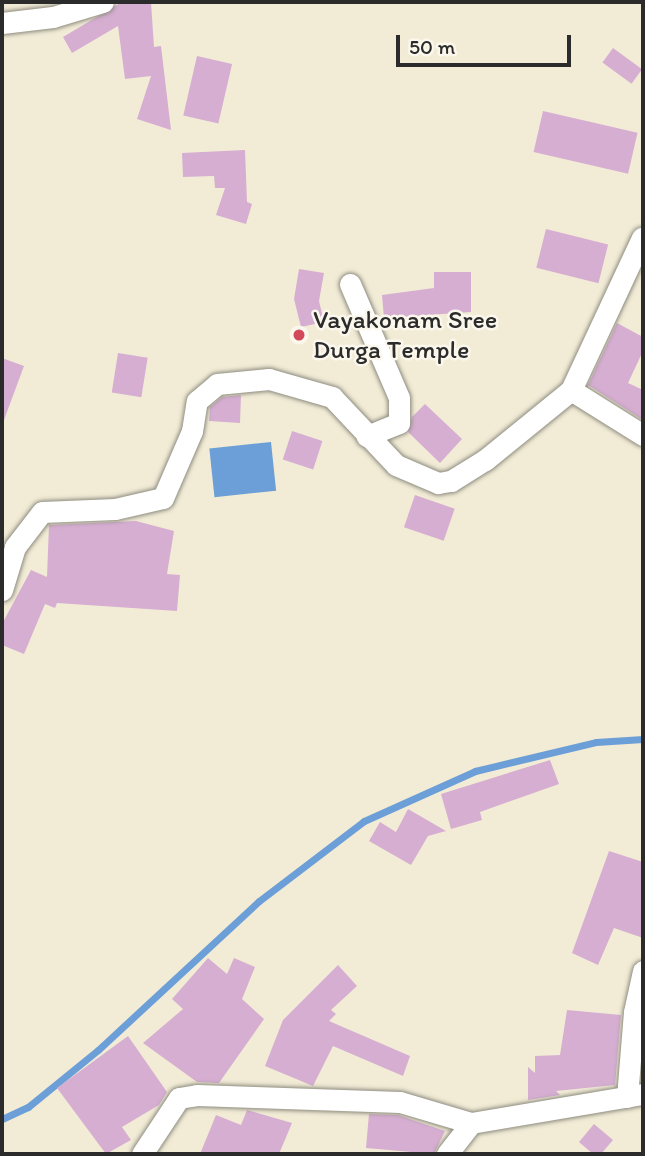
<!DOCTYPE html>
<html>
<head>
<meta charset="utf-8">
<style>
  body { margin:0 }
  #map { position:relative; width:645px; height:1156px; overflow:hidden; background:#f2ecd6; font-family:Itim,sans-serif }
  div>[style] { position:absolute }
  .water>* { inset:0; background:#6c9fd7; transform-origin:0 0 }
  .stream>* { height:7px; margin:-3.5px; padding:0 3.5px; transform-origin:3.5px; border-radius:3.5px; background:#6c9fd7 }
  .building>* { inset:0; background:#d6aed2; transform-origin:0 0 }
  .roads { filter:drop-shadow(0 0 2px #8e8c80) drop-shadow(0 0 2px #8e8c80) }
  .minor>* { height:21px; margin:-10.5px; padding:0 10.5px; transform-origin:10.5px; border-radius:10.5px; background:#fff }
  .dots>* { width:19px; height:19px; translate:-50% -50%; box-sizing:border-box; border:4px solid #fbf7ec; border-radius:50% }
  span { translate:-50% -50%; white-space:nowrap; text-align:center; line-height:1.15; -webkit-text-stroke:5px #fbf7ec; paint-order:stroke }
  .poi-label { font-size:26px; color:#2b2b2b }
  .left { translate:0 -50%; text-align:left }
  .frame { position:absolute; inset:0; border:4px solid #2b2b2b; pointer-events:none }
  .scale { position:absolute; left:396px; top:35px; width:175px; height:32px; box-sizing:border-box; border:4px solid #2b2b2b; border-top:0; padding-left:9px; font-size:21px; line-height:24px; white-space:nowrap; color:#2b2b2b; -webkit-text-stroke:5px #fbf7ec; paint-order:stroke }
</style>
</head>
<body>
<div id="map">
  <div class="water">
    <div style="left:271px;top:442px;width:49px;height:62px;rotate:84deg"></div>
  </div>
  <div class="stream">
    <div style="left:2px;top:1119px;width:29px;rotate:-25deg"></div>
    <div style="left:28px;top:1107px;width:90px;rotate:-39.2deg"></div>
    <div style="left:98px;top:1050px;width:219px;rotate:-42.8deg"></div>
    <div style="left:259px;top:901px;width:132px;rotate:-37.3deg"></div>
    <div style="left:364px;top:821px;width:122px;rotate:-24.2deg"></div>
    <div style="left:475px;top:771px;width:124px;rotate:-13.5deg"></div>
    <div style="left:596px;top:742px;width:47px;rotate:-3.7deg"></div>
  </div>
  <div class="building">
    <div style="clip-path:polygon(122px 2px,151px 2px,154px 47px,161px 46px,171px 130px,137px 119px,151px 76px,125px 79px,118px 26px,72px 53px,63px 37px)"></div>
    <div style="left:613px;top:48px;width:36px;height:18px;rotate:36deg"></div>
    <div style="left:197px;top:56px;width:36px;height:61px;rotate:13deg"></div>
    <div style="left:543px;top:111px;width:97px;height:42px;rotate:13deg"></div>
    <div style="clip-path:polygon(245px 150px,247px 202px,252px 204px,246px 224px,216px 215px,225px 188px,215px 188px,214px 176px,183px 177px,182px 153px)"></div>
    <div style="left:546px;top:229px;width:64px;height:40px;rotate:14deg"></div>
    <div style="clip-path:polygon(299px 269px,324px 273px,319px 301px,324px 322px,301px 327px,294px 299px)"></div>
    <div style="clip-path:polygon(434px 272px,471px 272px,471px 312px,384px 318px,382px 295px,434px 288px)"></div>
    <div style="clip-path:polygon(617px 323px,643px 337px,643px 351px,628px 383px,643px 390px,643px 420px,588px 385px)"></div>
    <div style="left:118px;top:353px;width:30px;height:40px;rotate:9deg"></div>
    <div style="clip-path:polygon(2px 358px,24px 366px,4px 420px,2px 420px)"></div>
    <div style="clip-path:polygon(241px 395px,240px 423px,209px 421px,210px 407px,222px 397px)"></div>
    <div style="clip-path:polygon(425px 404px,462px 439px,440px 463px,408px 432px,412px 417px)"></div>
    <div style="left:292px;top:431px;width:32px;height:30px;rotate:18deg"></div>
    <div style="left:415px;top:495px;width:42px;height:34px;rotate:19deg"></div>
    <div style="clip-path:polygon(136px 521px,174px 531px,167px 574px,180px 575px,177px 611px,57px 603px,55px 608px,45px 604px,24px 654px,2px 645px,2px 624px,31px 570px,47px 577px,49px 525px)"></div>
    <div style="clip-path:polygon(550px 760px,559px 784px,480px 812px,482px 820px,451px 829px,441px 794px)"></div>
    <div style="clip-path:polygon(408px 809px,446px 831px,428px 836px,411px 865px,369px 841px,380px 822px,396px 832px)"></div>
    <div style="clip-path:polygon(609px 851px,643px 862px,643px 938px,614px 928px,598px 965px,572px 953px)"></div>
    <div style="clip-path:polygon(208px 958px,227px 974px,234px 958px,255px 967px,242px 999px,264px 1019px,219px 1083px,197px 1082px,143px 1043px,183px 1009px,172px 999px)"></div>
    <div style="clip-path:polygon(338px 965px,357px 986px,331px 1010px,336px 1014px,329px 1021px,410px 1056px,403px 1076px,333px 1046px,313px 1086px,265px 1066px,283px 1020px)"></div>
    <div style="clip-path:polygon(567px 1010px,621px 1015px,615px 1085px,556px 1091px,560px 1095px,528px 1100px,528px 1067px,535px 1073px,535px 1056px,560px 1055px)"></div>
    <div style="clip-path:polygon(128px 1036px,167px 1092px,159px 1105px,122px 1127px,131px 1140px,106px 1154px,57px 1088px)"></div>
    <div style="clip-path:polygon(247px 1110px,292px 1123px,279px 1154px,200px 1154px,216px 1115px,241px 1125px)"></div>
    <div style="clip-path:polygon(369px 1114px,398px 1115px,445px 1131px,434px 1154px,366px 1148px)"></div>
    <div style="clip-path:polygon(594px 1124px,613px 1140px,601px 1154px,593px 1154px,579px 1142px)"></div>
  </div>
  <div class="roads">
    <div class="minor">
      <div style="left:2px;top:23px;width:51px;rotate:-6.7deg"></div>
      <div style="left:53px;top:17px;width:52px;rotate:-16.7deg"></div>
      <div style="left:350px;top:284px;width:124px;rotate:66.7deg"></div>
      <div style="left:399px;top:398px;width:25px;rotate:90deg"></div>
      <div style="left:399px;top:423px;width:35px;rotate:158deg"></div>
      <div style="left:571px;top:390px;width:168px;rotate:-65deg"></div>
      <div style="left:2px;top:590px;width:45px;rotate:-73.2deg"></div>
      <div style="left:15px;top:547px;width:44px;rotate:-52.4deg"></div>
      <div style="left:42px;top:512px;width:73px;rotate:-2.4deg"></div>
      <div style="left:115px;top:509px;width:49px;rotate:-12.9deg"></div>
      <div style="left:163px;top:498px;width:73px;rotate:-66.6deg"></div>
      <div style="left:192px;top:431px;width:30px;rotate:-81deg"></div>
      <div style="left:197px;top:401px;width:26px;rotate:-40deg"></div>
      <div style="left:217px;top:384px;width:52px;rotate:-5.5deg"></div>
      <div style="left:269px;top:379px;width:66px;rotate:15.9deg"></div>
      <div style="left:332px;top:397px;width:93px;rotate:46.7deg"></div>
      <div style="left:396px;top:465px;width:46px;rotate:23.2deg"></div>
      <div style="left:438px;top:483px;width:13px;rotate:-9deg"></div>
      <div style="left:451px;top:481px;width:40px;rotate:-32deg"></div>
      <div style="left:485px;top:460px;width:111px;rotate:-39.1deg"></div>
      <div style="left:571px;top:390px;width:85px;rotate:32deg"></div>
      <div style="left:627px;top:1097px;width:85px;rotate:-85.3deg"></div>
      <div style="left:634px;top:1012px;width:42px;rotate:-77.6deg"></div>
      <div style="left:142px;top:1154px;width:67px;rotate:-56.5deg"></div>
      <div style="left:179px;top:1098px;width:18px;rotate:-9deg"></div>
      <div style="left:197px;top:1095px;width:203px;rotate:2deg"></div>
      <div style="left:400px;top:1102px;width:74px;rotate:16.5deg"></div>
      <div style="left:447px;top:1154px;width:39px;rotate:-52deg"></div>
      <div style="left:471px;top:1123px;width:174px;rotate:-9.6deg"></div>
    </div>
  </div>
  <div class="dots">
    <div style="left:299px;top:335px;background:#d1495b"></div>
  </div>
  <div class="poi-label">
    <span class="left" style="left:313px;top:335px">Vayakonam Sree<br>Durga Temple</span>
  </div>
  <div class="frame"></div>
  <div class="scale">50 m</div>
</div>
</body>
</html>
